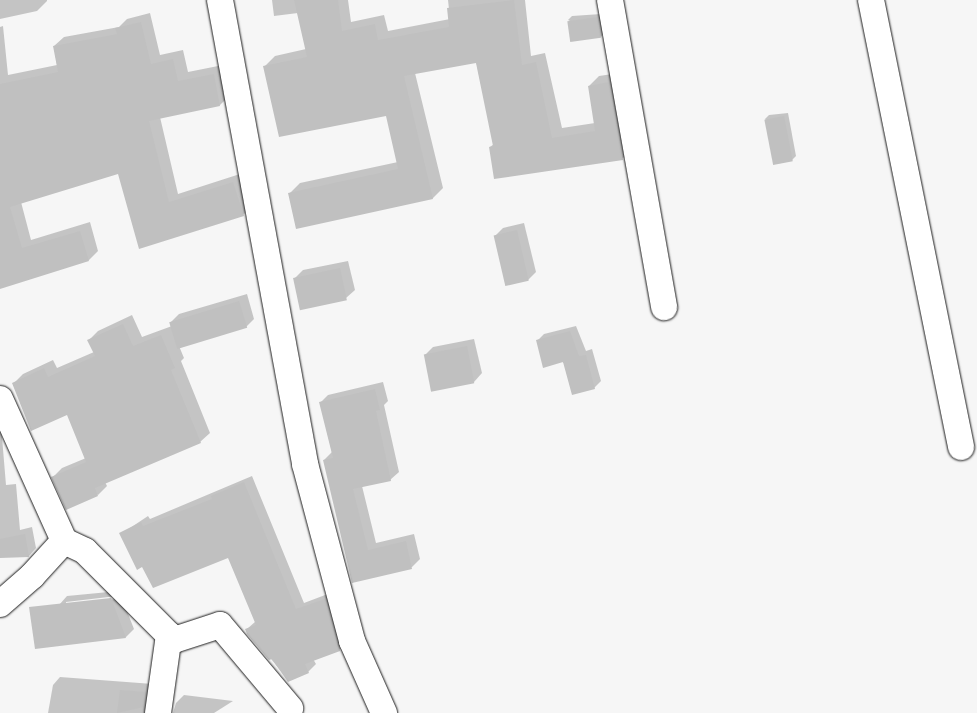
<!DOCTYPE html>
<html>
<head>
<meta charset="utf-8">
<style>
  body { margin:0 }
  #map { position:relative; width:977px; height:713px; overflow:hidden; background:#f6f6f6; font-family:"Architects Daughter",sans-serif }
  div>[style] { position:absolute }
  .shadow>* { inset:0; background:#0003 }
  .building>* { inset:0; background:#c0c0c0; transform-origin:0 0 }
  .roads { filter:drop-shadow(0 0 1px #1c1c1c) drop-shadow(0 0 1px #1c1c1c) }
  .street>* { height:26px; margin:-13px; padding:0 13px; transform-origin:13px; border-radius:13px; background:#fff }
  span { translate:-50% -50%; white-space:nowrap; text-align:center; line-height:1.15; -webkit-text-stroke:4px #fff; paint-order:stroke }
</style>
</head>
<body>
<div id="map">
  <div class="shadow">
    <div style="clip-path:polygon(0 0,47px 0,47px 1px,37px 11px,0 19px)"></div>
    <div style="clip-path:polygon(272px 0,348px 0,351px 22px,384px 15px,388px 31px,450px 19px,448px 0,525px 0,531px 56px,545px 53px,562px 128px,595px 123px,589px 86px,599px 76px,619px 73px,632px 149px,622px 159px,490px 147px,494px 144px,476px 61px,415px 73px,443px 188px,433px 198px,297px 227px,290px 193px,300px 183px,398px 162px,387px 114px,265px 66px,275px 56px,306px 49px,298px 13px,274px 16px)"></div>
    <div style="clip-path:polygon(150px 13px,160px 55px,183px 50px,188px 72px,223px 65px,230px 95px,220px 105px,160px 117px,178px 194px,243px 173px,253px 205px,243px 215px,140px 247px,119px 172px,21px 202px,31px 240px,90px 222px,98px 251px,89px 260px,0 287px,0 27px,3px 26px,8px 75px,57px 65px,54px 46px,64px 37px,119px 27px,127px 19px)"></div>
    <div style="clip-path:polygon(601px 14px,604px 33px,601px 37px,568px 20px,572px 16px)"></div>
    <div style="clip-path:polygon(788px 113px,796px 156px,792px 160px,765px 119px,769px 115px)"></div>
    <div style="clip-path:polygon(524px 223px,536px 272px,528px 280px,495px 236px,503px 228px)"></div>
    <div style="clip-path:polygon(348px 261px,355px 290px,346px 298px,295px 278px,303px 270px)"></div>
    <div style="clip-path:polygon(247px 294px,254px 319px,246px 327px,179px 346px,184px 358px,181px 361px,210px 433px,200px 442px,105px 482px,107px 486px,98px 495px,53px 477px,62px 468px,86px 458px,68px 413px,13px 384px,23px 374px,53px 360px,57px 368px,94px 352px,89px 340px,98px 331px,132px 315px,142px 337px,172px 326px,171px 322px,179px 314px)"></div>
    <div style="clip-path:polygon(576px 326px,586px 351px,592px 349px,601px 381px,594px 388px,537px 341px,544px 334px)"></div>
    <div style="clip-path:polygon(474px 339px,482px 373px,474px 382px,425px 355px,433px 347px)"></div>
    <div style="clip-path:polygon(383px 382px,388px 401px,384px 405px,399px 472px,390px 480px,362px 486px,376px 543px,414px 534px,420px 559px,412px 567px,353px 582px,324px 460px,332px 452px,320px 403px,328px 395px)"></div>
    <div style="clip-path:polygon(0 413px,6px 485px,16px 484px,20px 530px,32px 527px,36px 548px,29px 556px,0 557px)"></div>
    <div style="clip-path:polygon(252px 476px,304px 603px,333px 592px,347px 642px,339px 650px,313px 659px,316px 664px,308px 672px,288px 680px,247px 629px,256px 621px,229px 556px,143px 566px,121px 534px,148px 516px,150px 519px)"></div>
    <div style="clip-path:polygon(evenodd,119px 591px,134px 629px,126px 637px,62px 644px,59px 605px,67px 596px,119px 591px,117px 596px,117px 599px,66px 604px,66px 602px,117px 596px)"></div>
    <div style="clip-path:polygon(60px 677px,153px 684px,155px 713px,48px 713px,53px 685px)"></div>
    <div style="clip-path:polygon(184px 695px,233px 701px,214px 713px,173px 713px,176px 703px)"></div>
  </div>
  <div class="building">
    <div style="clip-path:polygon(294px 0,338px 0,342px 31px,375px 24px,378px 40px,449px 27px,447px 8px,514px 0,522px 65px,536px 62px,552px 138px,595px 131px,588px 86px,609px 82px,623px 160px,494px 179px,489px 147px,493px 146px,476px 63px,404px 76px,433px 199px,296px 229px,288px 193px,398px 169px,386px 116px,279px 137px,263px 66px,307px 57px)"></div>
    <div style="left:598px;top:17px;width:21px;height:31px;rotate:82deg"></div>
    <div style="clip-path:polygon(141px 22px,151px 64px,173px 59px,178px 81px,214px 74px,220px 106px,149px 121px,169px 202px,233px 182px,244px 216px,139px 249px,118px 174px,10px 207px,22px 248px,80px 231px,89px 261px,0 289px,0 84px,58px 72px,53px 46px,117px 34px,115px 28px)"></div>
    <div style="left:784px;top:116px;width:46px;height:20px;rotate:79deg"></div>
    <div style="left:517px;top:230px;width:52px;height:24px;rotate:77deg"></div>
    <div style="left:340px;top:268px;width:33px;height:48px;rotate:78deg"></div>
    <div style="left:239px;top:301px;width:28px;height:73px;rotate:73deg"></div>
    <div style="clip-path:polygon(123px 324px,133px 346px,161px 335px,175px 368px,171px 370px,201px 443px,95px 488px,98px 496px,66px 510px,51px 477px,86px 462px,67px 415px,31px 431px,12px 383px,44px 368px,48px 377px,95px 356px,87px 340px)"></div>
    <div style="clip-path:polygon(570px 331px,579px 356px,586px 355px,595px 389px,572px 395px,563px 362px,543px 368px,536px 340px)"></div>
    <div style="left:467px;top:346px;width:38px;height:44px;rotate:79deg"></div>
    <div style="clip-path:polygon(375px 389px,380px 410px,376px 411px,391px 481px,353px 489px,368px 550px,406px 541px,412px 569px,352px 583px,323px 460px,333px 458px,319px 402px)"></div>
    <div style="clip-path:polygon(244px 482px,296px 609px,325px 599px,340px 651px,305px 664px,309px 673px,288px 682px,272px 659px,269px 660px,247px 634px,245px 629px,256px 625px,228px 558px,153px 588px,142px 567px,137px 570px,119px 533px,141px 522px,143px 526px,212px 499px,211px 496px)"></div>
    <div style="clip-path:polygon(25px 534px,29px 557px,0 558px,0 539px)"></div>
    <div style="clip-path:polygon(111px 598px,126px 638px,35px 649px,29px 607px)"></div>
    <div style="clip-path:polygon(120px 690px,146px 692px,144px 707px,117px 713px)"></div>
  </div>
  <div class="roads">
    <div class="street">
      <div style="left:220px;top:0;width:472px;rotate:79.6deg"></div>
      <div style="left:305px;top:464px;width:183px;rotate:75.1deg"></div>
      <div style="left:352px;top:641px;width:79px;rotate:66deg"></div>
      <div style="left:610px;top:0;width:312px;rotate:80deg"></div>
      <div style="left:871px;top:0;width:456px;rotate:78.6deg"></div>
      <div style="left:0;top:399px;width:156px;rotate:65.7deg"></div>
      <div style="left:64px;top:541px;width:23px;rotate:25deg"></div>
      <div style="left:85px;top:551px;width:126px;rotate:45deg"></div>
      <div style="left:174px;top:640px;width:48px;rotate:-18.1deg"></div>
      <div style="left:220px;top:625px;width:109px;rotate:49.9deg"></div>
      <div style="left:0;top:604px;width:43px;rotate:-41.2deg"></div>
      <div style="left:32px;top:576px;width:47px;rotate:-47.6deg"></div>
      <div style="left:158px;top:713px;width:79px;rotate:-82deg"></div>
    </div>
  </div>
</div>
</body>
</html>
